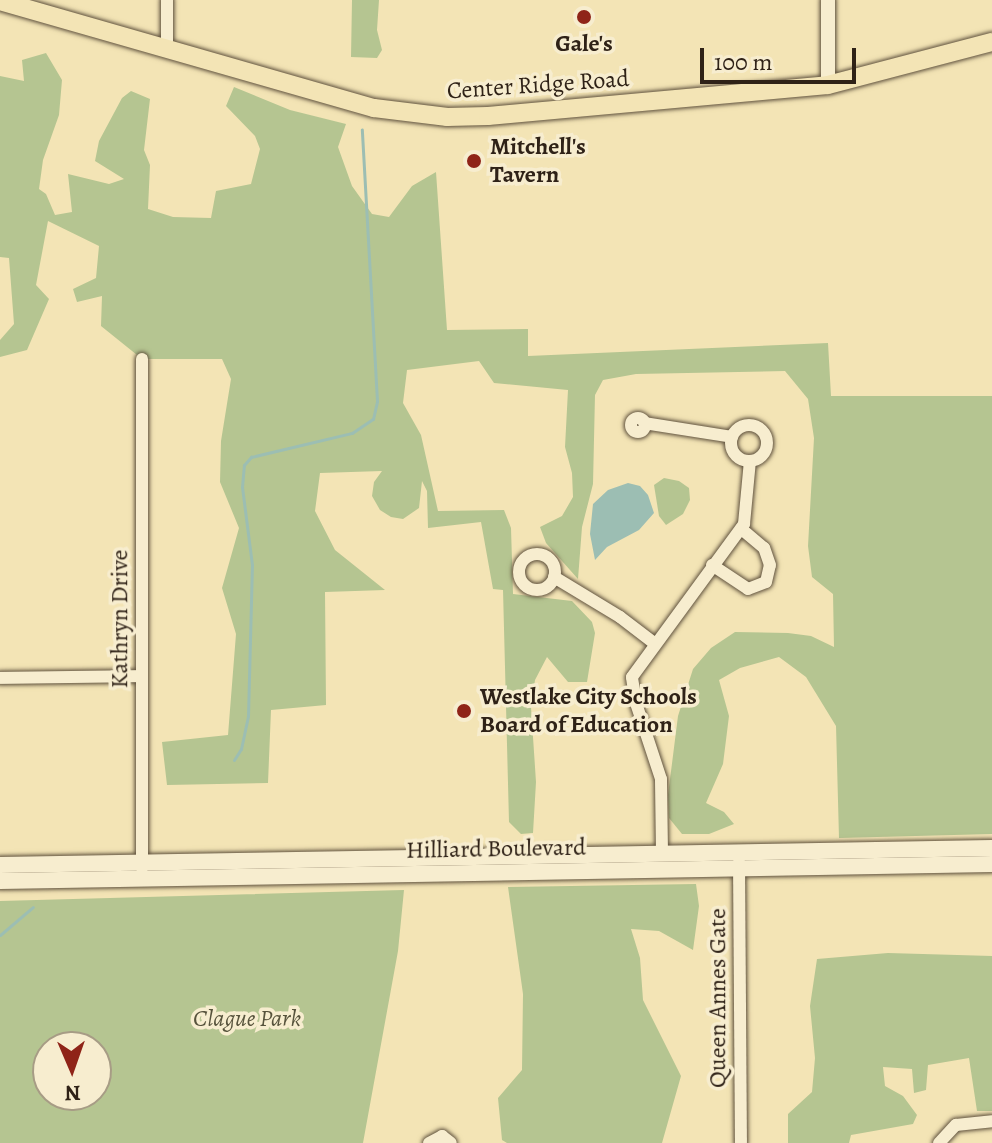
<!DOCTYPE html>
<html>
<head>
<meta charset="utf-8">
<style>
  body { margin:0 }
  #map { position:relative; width:992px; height:1143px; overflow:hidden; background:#f3e4b5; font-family:Alegreya,serif }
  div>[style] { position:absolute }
  .green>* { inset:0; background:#b5c591 }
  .water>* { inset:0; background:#9cbeb3 }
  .stream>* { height:3px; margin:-1.5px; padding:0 1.5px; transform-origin:1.5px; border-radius:1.5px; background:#9cbeb3 }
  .roads { filter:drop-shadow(0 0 2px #60523e) drop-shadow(0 0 2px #60523e) }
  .minor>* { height:12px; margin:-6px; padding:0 6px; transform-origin:6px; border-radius:6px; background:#f7edcf }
  .minor>.ring { margin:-6px; padding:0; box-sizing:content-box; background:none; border:12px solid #f7edcf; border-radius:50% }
  .tertiary>* { height:14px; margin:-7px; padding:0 7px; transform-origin:7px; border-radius:7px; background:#f7edcf }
  .secondary>* { height:16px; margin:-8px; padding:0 8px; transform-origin:8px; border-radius:8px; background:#f7edcf }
  .primary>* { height:18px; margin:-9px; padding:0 9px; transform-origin:9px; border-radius:9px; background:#f3e4b5 }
  .dots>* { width:22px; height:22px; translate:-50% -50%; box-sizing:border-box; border:4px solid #f7edcf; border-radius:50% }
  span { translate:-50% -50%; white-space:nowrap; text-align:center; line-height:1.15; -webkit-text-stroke:7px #f7edcf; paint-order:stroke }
  .poi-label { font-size:24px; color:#2f2217; font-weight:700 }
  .left { translate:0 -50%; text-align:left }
  .street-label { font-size:24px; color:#2f2217 }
  .park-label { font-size:24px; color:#57533c; font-style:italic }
  .north { position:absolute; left:32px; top:1031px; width:80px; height:80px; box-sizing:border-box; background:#f7edcf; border:2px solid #a79c85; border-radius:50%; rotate:178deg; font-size:22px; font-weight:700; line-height:32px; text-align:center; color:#2f2217 }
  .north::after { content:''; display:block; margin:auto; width:28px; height:36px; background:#8f2418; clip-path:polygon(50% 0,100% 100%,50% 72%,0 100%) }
  .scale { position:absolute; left:700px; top:48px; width:156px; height:36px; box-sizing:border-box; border:4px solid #2f2217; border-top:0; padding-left:10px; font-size:24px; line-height:28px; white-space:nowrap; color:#2f2217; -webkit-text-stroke:6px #f7edcf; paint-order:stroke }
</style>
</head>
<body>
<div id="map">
  <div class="green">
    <div style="clip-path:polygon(352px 0,379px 0,377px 30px,382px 50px,377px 58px,351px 57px)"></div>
    <div style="clip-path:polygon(46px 53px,62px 80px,59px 115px,43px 160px,39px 189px,46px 194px,55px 215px,72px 212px,68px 174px,109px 184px,124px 179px,95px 161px,99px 141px,122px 98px,131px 91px,150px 99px,144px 150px,150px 165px,148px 209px,173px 217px,211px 218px,216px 191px,251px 184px,260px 149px,255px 136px,226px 106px,234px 87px,290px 110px,346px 124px,338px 147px,352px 186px,372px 214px,389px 217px,412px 186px,436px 172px,447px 330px,528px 329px,528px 356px,828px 343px,831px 396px,992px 396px,992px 834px,839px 838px,836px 726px,806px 677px,779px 657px,740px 668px,719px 680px,729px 716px,723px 764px,706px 803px,724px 812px,734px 824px,709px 834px,682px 834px,669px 818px,668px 795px,678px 716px,693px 669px,711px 648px,735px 632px,788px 633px,811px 636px,834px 647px,833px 594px,812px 577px,808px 546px,814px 438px,808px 399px,785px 371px,636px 374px,603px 380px,595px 395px,593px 484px,582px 527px,578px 579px,546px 543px,540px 527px,562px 516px,573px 497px,572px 473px,565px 447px,568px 390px,494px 383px,479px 361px,407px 370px,403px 403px,421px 435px,438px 511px,504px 510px,511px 528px,513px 594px,572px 601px,592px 622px,595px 633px,587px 682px,568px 682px,547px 657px,535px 680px,531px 707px,536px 782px,533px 833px,521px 834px,509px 822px,503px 590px,493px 589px,481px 522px,428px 528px,427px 491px,422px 481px,419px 508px,403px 519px,391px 517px,380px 510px,372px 496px,374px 482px,382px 471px,320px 473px,315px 511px,335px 550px,385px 590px,325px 592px,326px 705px,271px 710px,268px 783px,167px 785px,162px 742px,228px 735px,236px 634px,222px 588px,239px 528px,220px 482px,221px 441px,231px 379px,222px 359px,142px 359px,101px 326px,102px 296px,77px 302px,73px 289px,96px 278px,99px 246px,48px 221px,36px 285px,49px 299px,27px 350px,0 357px,0 340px,14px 324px,9px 258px,0 257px,0 76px,24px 81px,22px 60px)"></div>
    <div style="clip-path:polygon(664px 478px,679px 481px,689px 488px,690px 500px,683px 514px,666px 525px,659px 516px,654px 485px)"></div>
    <div style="clip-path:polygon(696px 884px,699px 906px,693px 950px,659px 931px,631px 929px,640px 958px,643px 1000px,681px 1076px,662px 1143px,507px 1143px,502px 1140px,498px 1098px,522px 1070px,523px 994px,508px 887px)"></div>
    <div style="clip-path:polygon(evenodd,404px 890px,398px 951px,363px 1143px,0 1143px,0 901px,404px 890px,96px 1047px,96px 1095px,48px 1095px,48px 1047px,96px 1047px)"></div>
    <div style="clip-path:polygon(888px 953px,992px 956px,992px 1111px,977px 1111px,969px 1058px,928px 1065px,926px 1090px,914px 1093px,912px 1069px,883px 1067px,885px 1086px,903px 1096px,917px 1115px,913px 1124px,851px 1135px,849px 1143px,788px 1143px,788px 1114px,812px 1092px,815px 1058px,810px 1006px,817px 959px)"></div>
  </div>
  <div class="water">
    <div style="clip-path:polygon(628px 483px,640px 486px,648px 495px,654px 513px,639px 530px,607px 547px,595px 560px,590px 534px,593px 504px,608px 490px)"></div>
  </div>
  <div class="stream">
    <div style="left:234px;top:760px;width:13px;rotate:-58deg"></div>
    <div style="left:241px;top:749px;width:34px;rotate:-78deg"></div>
    <div style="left:248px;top:716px;width:151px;rotate:-88.5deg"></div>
    <div style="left:252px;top:565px;width:79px;rotate:-97.3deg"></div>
    <div style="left:242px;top:487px;width:22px;rotate:-85deg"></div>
    <div style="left:244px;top:465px;width:11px;rotate:-49deg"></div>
    <div style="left:251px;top:457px;width:104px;rotate:-13.4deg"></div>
    <div style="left:352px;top:433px;width:25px;rotate:-34deg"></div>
    <div style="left:373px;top:419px;width:18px;rotate:-77deg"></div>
    <div style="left:377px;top:401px;width:272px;rotate:-93.2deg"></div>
    <div style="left:0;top:935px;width:43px;rotate:-40.3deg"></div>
  </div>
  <div class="roads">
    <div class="minor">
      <div style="left:167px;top:0;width:48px;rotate:90deg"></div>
      <div class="ring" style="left:631px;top:418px;width:2px;height:2px"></div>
      <div style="left:644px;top:423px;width:89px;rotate:9deg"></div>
      <div class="ring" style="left:731px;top:425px;width:24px;height:24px"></div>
      <div class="ring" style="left:519px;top:554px;width:24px;height:24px"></div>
      <div style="left:712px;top:565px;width:43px;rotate:33.7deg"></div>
      <div style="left:748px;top:589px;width:19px;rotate:-21deg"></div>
      <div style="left:766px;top:582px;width:17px;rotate:-77deg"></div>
      <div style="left:770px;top:565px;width:18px;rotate:-109deg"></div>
      <div style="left:764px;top:548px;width:30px;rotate:-140deg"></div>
      <div style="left:554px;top:577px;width:77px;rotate:31.2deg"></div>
      <div style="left:620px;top:617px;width:43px;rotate:37.4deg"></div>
      <div style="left:0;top:678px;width:142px;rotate:-0.8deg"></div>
      <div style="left:662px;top:853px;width:74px;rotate:-90.8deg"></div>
      <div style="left:661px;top:779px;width:80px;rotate:-108.2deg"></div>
      <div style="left:636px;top:703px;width:26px;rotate:-99deg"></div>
      <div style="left:632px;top:677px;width:190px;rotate:-53.8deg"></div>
      <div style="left:744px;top:524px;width:63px;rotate:-84.6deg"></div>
      <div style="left:739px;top:862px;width:281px;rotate:89.6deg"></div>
      <div style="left:142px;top:868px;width:509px;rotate:-90deg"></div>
      <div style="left:429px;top:1143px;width:15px;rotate:-28deg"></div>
      <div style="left:442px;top:1136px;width:11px;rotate:38deg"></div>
      <div style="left:939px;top:1143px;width:25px;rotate:-47deg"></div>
      <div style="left:956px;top:1125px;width:36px;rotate:-6deg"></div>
    </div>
    <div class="tertiary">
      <div style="left:828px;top:0;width:85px;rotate:90deg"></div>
    </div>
    <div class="secondary">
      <div style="left:0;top:865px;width:992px;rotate:-0.98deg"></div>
      <div style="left:0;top:881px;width:992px;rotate:-0.98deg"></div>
    </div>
    <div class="primary">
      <div style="left:0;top:1px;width:389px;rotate:16deg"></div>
      <div style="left:374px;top:108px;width:74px;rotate:7deg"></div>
      <div style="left:447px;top:117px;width:41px;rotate:-1.4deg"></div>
      <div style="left:488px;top:116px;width:341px;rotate:-5.2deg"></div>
      <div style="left:828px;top:85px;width:170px;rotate:-14.7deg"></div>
    </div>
  </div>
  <div class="dots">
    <div style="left:584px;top:17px;background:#8f2418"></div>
    <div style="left:474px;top:161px;background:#8f2418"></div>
    <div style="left:464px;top:711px;background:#8f2418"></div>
  </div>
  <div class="poi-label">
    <span style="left:584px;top:44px">Gale's</span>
    <span class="left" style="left:490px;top:161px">Mitchell's<br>Tavern</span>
    <span class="left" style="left:480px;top:711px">Westlake City Schools<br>Board of Education</span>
  </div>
  <div class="street-label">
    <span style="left:538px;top:85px;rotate:-4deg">Center Ridge Road</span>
    <span style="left:120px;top:619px;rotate:-90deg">Kathryn Drive</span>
    <span style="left:496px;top:849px;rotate:-1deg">Hilliard Boulevard</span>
    <span style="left:718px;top:998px;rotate:-90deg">Queen Annes Gate</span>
  </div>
  <div class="park-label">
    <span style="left:247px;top:1019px">Clague Park</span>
  </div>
  <div class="north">N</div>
  <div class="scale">100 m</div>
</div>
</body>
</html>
